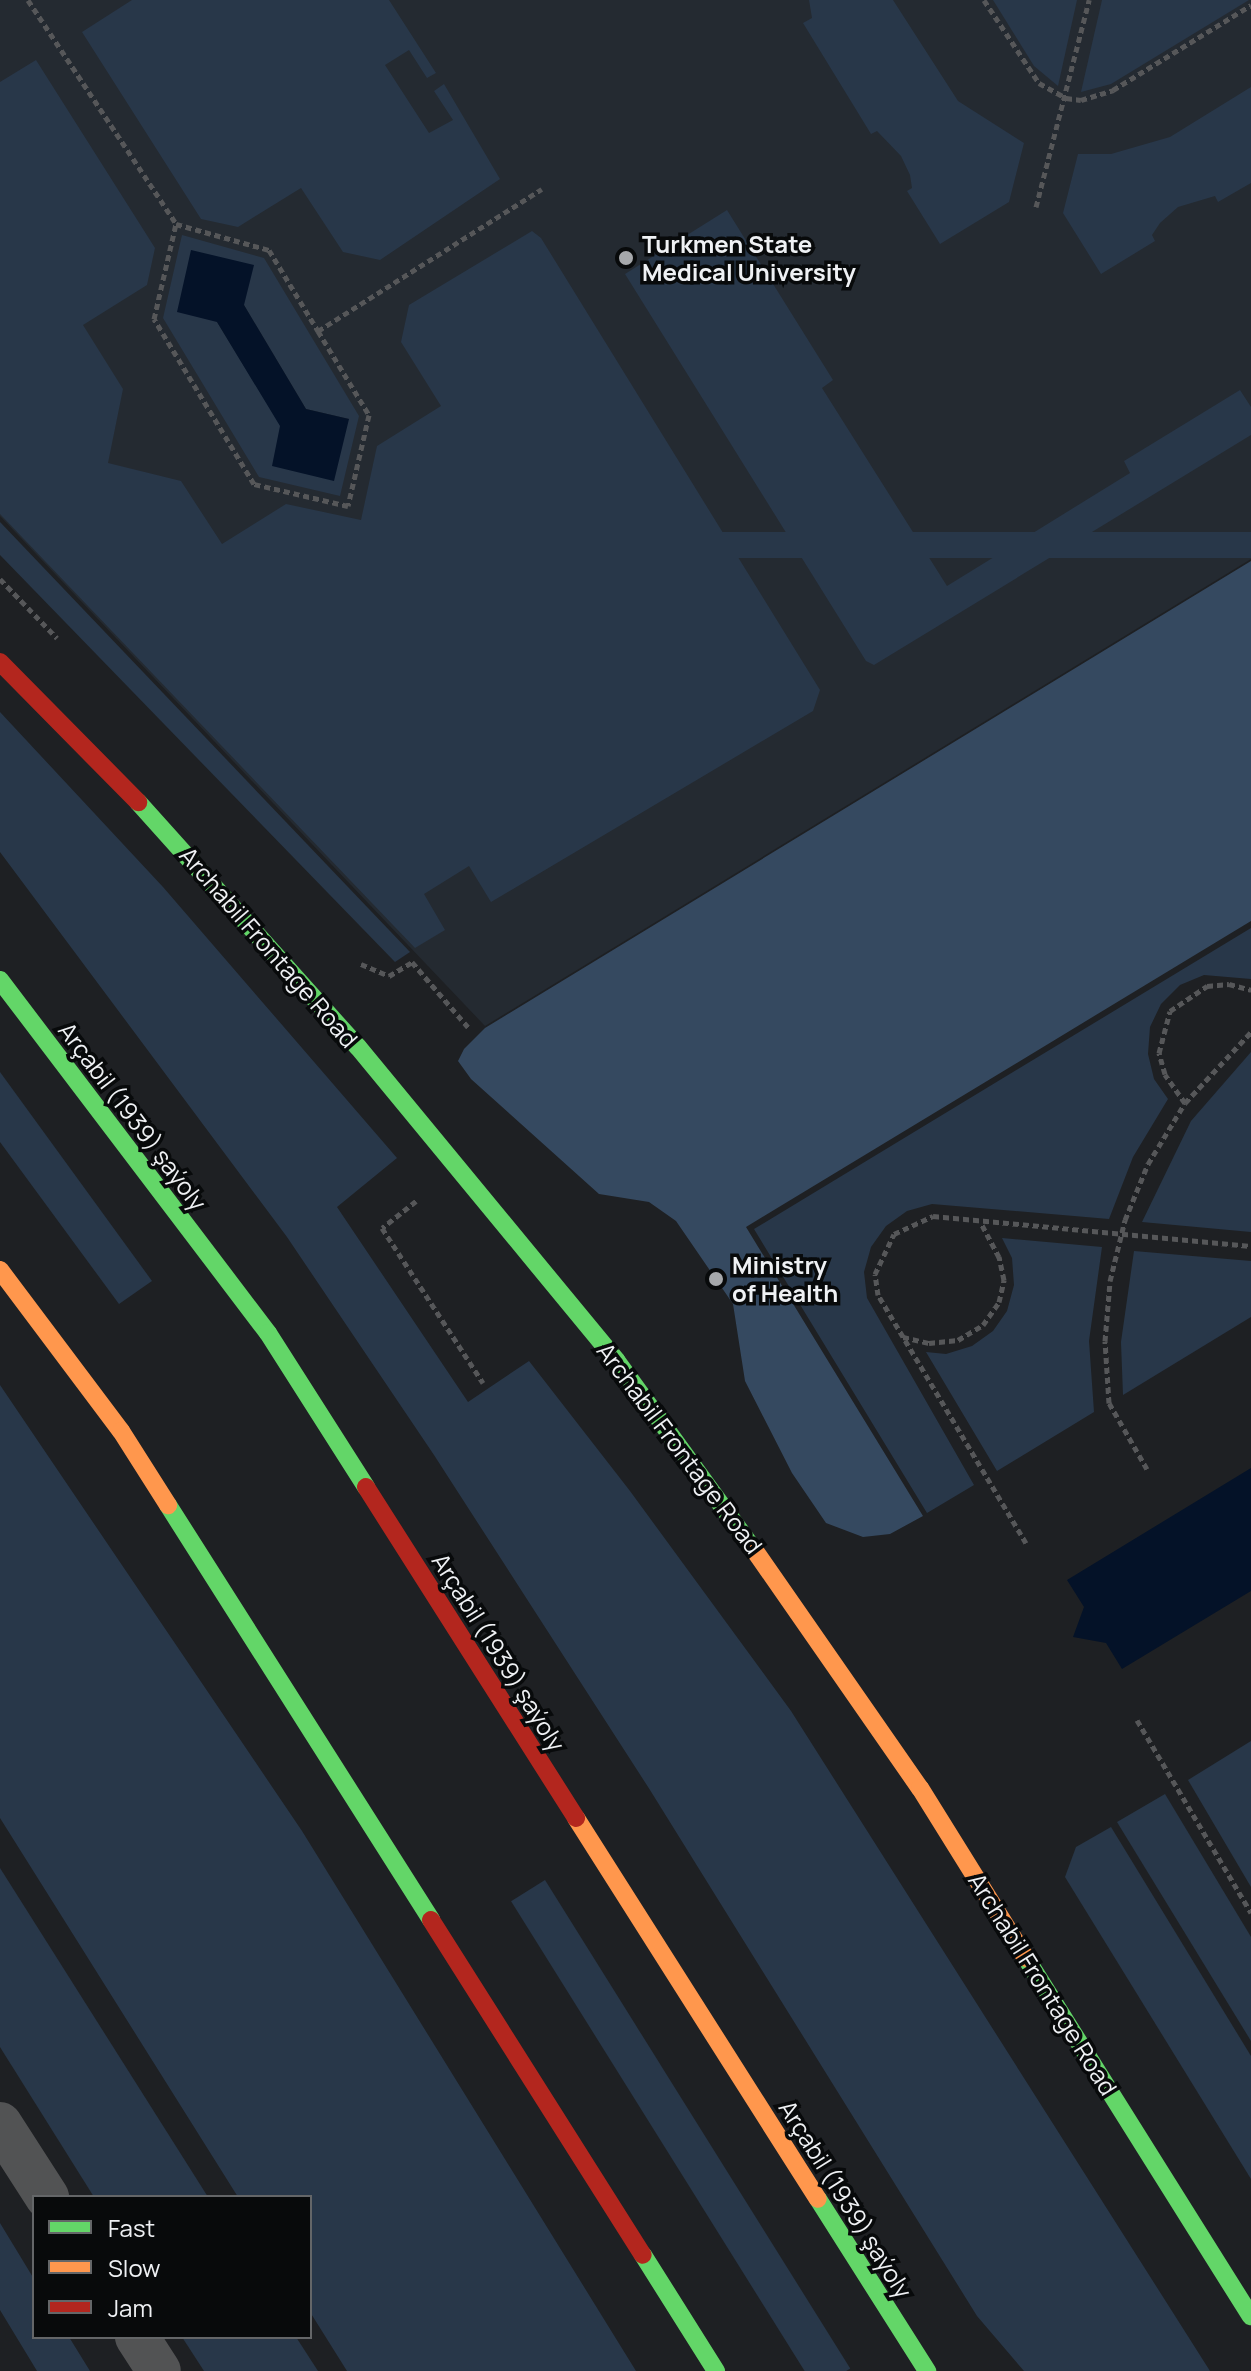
<!DOCTYPE html>
<html>
<head>
<meta charset="utf-8">
<style>
  body { margin:0 }
  #map { position:relative; width:1251px; height:2371px; overflow:hidden; background:#1e2023; font-family:Manrope,sans-serif }
  div>[style] { position:absolute }
  .built>* { inset:0; background:#242a31 }
  .green>* { inset:0; background:#283749; transform-origin:0 0 }
  .forest>* { inset:0; background:#354960 }
  .water>* { inset:0; background:#041228 }
  .path>* { height:5px; margin-top:-2.5px; transform-origin:0; background:repeating-linear-gradient(90deg,#565759 0 6px,transparent 0 10px) }
  .street>* { height:44px; margin:-22px; padding:0 22px; transform-origin:22px; border-radius:22px; background:#525354 }
  .fast>* { height:18px; margin:-9px; padding:0 9px; transform-origin:9px; border-radius:9px; background:#63d668 }
  .slow>* { height:18px; margin:-9px; padding:0 9px; transform-origin:9px; border-radius:9px; background:#ff974d }
  .jam>* { height:18px; margin:-9px; padding:0 9px; transform-origin:9px; border-radius:9px; background:#b3261e }
  .dots>* { width:22px; height:22px; translate:-50% -50%; box-sizing:border-box; border:4px solid #080a0b; border-radius:50% }
  span { translate:-50% -50%; white-space:nowrap; text-align:center; line-height:1.15; -webkit-text-stroke:7px #080a0b; paint-order:stroke }
  .poi-label { font-size:24px; color:#eff1f4; font-weight:700 }
  .left { translate:0 -50%; text-align:left }
  .street-label { font-size:24px; color:#eff1f4 }
  .legend { position:absolute; left:32px; top:2195px; width:280px; height:144px; box-sizing:border-box; background:#080a0b; border:2px solid #646668; margin:0; padding:10px 14px; list-style:none; font-size:24px; color:#eff1f4 }
  .legend li { display:flex; align-items:center; gap:16px; height:40px }
  .legend b { width:40px; border:2px solid #646668 }
</style>
</head>
<body>
<div id="map">
  <div class="built">
    <div style="clip-path:polygon(0 0,1251px 0,1251px 559px,485px 1026px,0 516px)"></div>
  </div>
  <div class="green">
    <div style="clip-path:polygon(132px 0,389px 0,436px 73px,427px 78px,409px 50px,385px 65px,429px 133px,453px 120px,434px 91px,444px 84px,500px 179px,380px 260px,343px 252px,301px 188px,238px 227px,201px 219px,82px 32px)"></div>
    <div style="clip-path:polygon(809px 0,893px 0,958px 101px,1024px 143px,1009px 202px,940px 244px,907px 191px,912px 188px,910px 175px,901px 156px,877px 131px,871px 134px,803px 23px,812px 18px)"></div>
    <div style="clip-path:polygon(993px 0,1077px 0,1058px 86px,1034px 66px)"></div>
    <div style="clip-path:polygon(1102px 0,1249px 0,1111px 84px,1081px 92px)"></div>
    <div style="clip-path:polygon(36px 60px,155px 248px,147px 285px,83px 325px,123px 389px,108px 463px,181px 481px,222px 544px,286px 504px,361px 520px,377px 446px,441px 406px,401px 342px,409px 305px,532px 231px,541px 238px,820px 690px,813px 711px,491px 902px,469px 866px,424px 894px,445px 930px,415px 948px,0 514px,0 82px)"></div>
    <div style="clip-path:polygon(1251px 87px,1251px 183px,1218px 202px,1215px 196px,1178px 207px,1160px 223px,1152px 235px,1155px 241px,1101px 274px,1063px 213px,1078px 154px,1111px 154px,1170px 137px)"></div>
    <div style="clip-path:polygon(727px 210px,833px 380px,822px 388px,947px 586px,1130px 473px,1124px 461px,1240px 390px,1251px 407px,1251px 435px,874px 665px,866px 661px,625px 274px)"></div>
    <div style="clip-path:polygon(evenodd,182px 235px,264px 258px,359px 416px,340px 496px,259px 477px,163px 318px,182px 235px,244px 305px,306px 409px,349px 419px,281px 426px,217px 322px,244px 305px)"></div>
    <div style="clip-path:polygon(0 522px,410px 952px,395px 962px,0 555px)"></div>
    <div style="left:1251px;top:532px;width:26px;height:916px;rotate:90deg"></div>
    <div style="clip-path:polygon(0 712px,163px 887px,397px 1158px,337px 1207px,468px 1402px,529px 1361px,630px 1491px,791px 1711px,1210px 2371px,1024px 2371px,977px 2316px,650px 1790px,434px 1455px,287px 1237px,0 852px)"></div>
    <div style="clip-path:polygon(1251px 928px,1251px 979px,1204px 975px,1180px 985px,1161px 1004px,1150px 1027px,1148px 1054px,1154px 1079px,1168px 1099px,1133px 1157px,1109px 1219px,932px 1204px,907px 1211px,886px 1226px,871px 1247px,864px 1272px,867px 1298px,974px 1485px,927px 1513px,754px 1229px)"></div>
    <div style="clip-path:polygon(1251px 1052px,1251px 1232px,1142px 1222px,1191px 1121px)"></div>
    <div style="clip-path:polygon(0 1072px,152px 1281px,119px 1304px,0 1142px)"></div>
    <div style="clip-path:polygon(1002px 1238px,1102px 1247px,1089px 1341px,1094px 1412px,997px 1471px,926px 1352px,946px 1354px,972px 1346px,993px 1331px,1007px 1311px,1014px 1285px,1012px 1258px)"></div>
    <div style="clip-path:polygon(1134px 1251px,1251px 1261px,1251px 1317px,1123px 1395px,1121px 1342px)"></div>
    <div style="clip-path:polygon(0 1385px,302px 1831px,636px 2371px,347px 2371px,310px 2312px,310px 2197px,238px 2197px,0 1818px)"></div>
    <div style="clip-path:polygon(1251px 1741px,1251px 1887px,1188px 1780px)"></div>
    <div style="clip-path:polygon(1165px 1794px,1251px 1937px,1251px 2041px,1117px 1822px)"></div>
    <div style="clip-path:polygon(1111px 1827px,1251px 2056px,1251px 2179px,1065px 1877px,1076px 1847px)"></div>
    <div style="clip-path:polygon(0 1868px,208px 2197px,94px 2197px,0 2047px)"></div>
    <div style="left:545px;top:1880px;width:576px;height:40px;rotate:58deg"></div>
    <div style="clip-path:polygon(0 2223px,34px 2279px,34px 2337px,69px 2337px,90px 2371px,37px 2371px,0 2310px)"></div>
    <div style="clip-path:polygon(182px 2337px,296px 2337px,318px 2371px,204px 2371px)"></div>
  </div>
  <div class="forest">
    <div style="clip-path:polygon(1251px 561px,1251px 921px,746px 1227px,923px 1516px,890px 1534px,863px 1537px,826px 1523px,792px 1473px,745px 1381px,733px 1304px,676px 1221px,649px 1202px,599px 1194px,471px 1079px,458px 1061px,464px 1049px,485px 1028px)"></div>
  </div>
  <div class="water">
    <div style="clip-path:polygon(191px 250px,254px 265px,244px 305px,306px 409px,349px 419px,334px 481px,272px 466px,280px 426px,217px 322px,177px 312px)"></div>
    <div style="clip-path:polygon(1251px 1468px,1251px 1591px,1122px 1669px,1106px 1643px,1073px 1637px,1084px 1607px,1067px 1580px)"></div>
  </div>
  <div class="path">
    <div style="left:28px;top:0;width:268px;rotate:56.5deg"></div>
    <div style="left:984px;top:0;width:100px;rotate:56.5deg"></div>
    <div style="left:1039px;top:83px;width:31px;rotate:29deg"></div>
    <div style="left:1066px;top:98px;width:15px;rotate:8deg"></div>
    <div style="left:1081px;top:100px;width:34px;rotate:-17deg"></div>
    <div style="left:1113px;top:90px;width:162px;rotate:-31.6deg"></div>
    <div style="left:1036px;top:207px;width:214px;rotate:-75.6deg"></div>
    <div style="left:176px;top:224px;width:97px;rotate:15.6deg"></div>
    <div style="left:269px;top:250px;width:95px;rotate:58.8deg"></div>
    <div style="left:318px;top:331px;width:98px;rotate:58.7deg"></div>
    <div style="left:369px;top:415px;width:93px;rotate:103deg"></div>
    <div style="left:348px;top:506px;width:97px;rotate:-166.8deg"></div>
    <div style="left:254px;top:484px;width:193px;rotate:-121.2deg"></div>
    <div style="left:154px;top:319px;width:98px;rotate:-77deg"></div>
    <div style="left:318px;top:331px;width:265px;rotate:-32.4deg"></div>
    <div style="left:0;top:579px;width:82px;rotate:46deg"></div>
    <div style="left:361px;top:964px;width:30px;rotate:23deg"></div>
    <div style="left:389px;top:976px;width:27px;rotate:-31deg"></div>
    <div style="left:412px;top:962px;width:86px;rotate:49.3deg"></div>
    <div style="left:1185px;top:1103px;width:35px;rotate:-125deg"></div>
    <div style="left:1165px;top:1074px;width:22px;rotate:-106deg"></div>
    <div style="left:1159px;top:1053px;width:43px;rotate:-75.3deg"></div>
    <div style="left:1170px;top:1011px;width:45px;rotate:-34deg"></div>
    <div style="left:1207px;top:986px;width:22px;rotate:-5deg"></div>
    <div style="left:1229px;top:984px;width:23px;rotate:15deg"></div>
    <div style="left:416px;top:1201px;width:43px;rotate:141.5deg"></div>
    <div style="left:382px;top:1228px;width:185px;rotate:56.9deg"></div>
    <div style="left:903px;top:1337px;width:27px;rotate:13deg"></div>
    <div style="left:929px;top:1343px;width:29px;rotate:-6deg"></div>
    <div style="left:958px;top:1340px;width:29px;rotate:-31deg"></div>
    <div style="left:983px;top:1325px;width:28px;rotate:-55deg"></div>
    <div style="left:999px;top:1302px;width:23px;rotate:-77deg"></div>
    <div style="left:1004px;top:1280px;width:24px;rotate:-102deg"></div>
    <div style="left:999px;top:1257px;width:38px;rotate:-118deg"></div>
    <div style="left:1147px;top:1469px;width:76px;rotate:-119.9deg"></div>
    <div style="left:1109px;top:1403px;width:62px;rotate:-93.7deg"></div>
    <div style="left:1105px;top:1341px;width:60px;rotate:-85.2deg"></div>
    <div style="left:1110px;top:1281px;width:63px;rotate:-76.2deg"></div>
    <div style="left:1125px;top:1220px;width:61px;rotate:-67.7deg"></div>
    <div style="left:1148px;top:1164px;width:71px;rotate:-58.8deg"></div>
    <div style="left:1185px;top:1103px;width:97px;rotate:-47.1deg"></div>
    <div style="left:1026px;top:1543px;width:289px;rotate:-120.8deg"></div>
    <div style="left:878px;top:1295px;width:21px;rotate:-98deg"></div>
    <div style="left:875px;top:1274px;width:44px;rotate:-64.6deg"></div>
    <div style="left:894px;top:1234px;width:43px;rotate:-24.8deg"></div>
    <div style="left:933px;top:1216px;width:319px;rotate:5.4deg"></div>
    <div style="left:1137px;top:1720px;width:224px;rotate:59.4deg"></div>
  </div>
  <div class="street">
    <div style="left:0;top:2124px;width:87px;rotate:57.2deg"></div>
    <div style="left:137px;top:2337px;width:40px;rotate:57.1deg"></div>
  </div>
  <div class="fast">
    <div style="left:138px;top:802px;width:329px;rotate:48.1deg"></div>
    <div style="left:358px;top:1047px;width:406px;rotate:50.5deg"></div>
    <div style="left:616px;top:1360px;width:236px;rotate:54deg"></div>
    <div style="left:0;top:980px;width:443px;rotate:52.8deg"></div>
    <div style="left:268px;top:1333px;width:183px;rotate:57.5deg"></div>
    <div style="left:168px;top:1505px;width:491px;rotate:57.6deg"></div>
    <div style="left:1026px;top:1958px;width:423px;rotate:57.9deg"></div>
    <div style="left:818px;top:2199px;width:204px;rotate:57.6deg"></div>
    <div style="left:643px;top:2255px;width:137px;rotate:57.8deg"></div>
  </div>
  <div class="slow">
    <div style="left:0;top:1270px;width:201px;rotate:53.1deg"></div>
    <div style="left:121px;top:1431px;width:88px;rotate:57.6deg"></div>
    <div style="left:755px;top:1551px;width:289px;rotate:55.2deg"></div>
    <div style="left:920px;top:1788px;width:200px;rotate:58.1deg"></div>
    <div style="left:576px;top:1818px;width:451px;rotate:57.6deg"></div>
  </div>
  <div class="jam">
    <div style="left:0;top:662px;width:197px;rotate:45.4deg"></div>
    <div style="left:366px;top:1487px;width:392px;rotate:57.6deg"></div>
    <div style="left:431px;top:1920px;width:396px;rotate:57.7deg"></div>
  </div>
  <div class="dots">
    <div style="left:626px;top:258px;background:#a6a8ab"></div>
    <div style="left:716px;top:1279px;background:#a6a8ab"></div>
  </div>
  <div class="poi-label">
    <span class="left" style="left:642px;top:258px">Turkmen State<br>Medical University</span>
    <span class="left" style="left:732px;top:1279px">Ministry<br>of Health</span>
  </div>
  <div class="street-label">
    <span style="left:269px;top:947px;rotate:49deg">Archabil Frontage Road</span>
    <span style="left:133px;top:1116px;rotate:53deg">Arçabil (1939) şaýoly</span>
    <span style="left:680px;top:1448px;rotate:53deg">Archabil Frontage Road</span>
    <span style="left:499px;top:1652px;rotate:58deg">Arçabil (1939) şaýoly</span>
    <span style="left:1043px;top:1984px;rotate:58deg">Archabil Frontage Road</span>
    <span style="left:846px;top:2199px;rotate:58deg">Arçabil (1939) şaýoly</span>
  </div>
  <ul class="legend">
  <li><b style="height:10px;background:#63d668"></b>Fast</li>
  <li><b style="height:10px;background:#ff974d"></b>Slow</li>
  <li><b style="height:10px;background:#b3261e"></b>Jam</li>
  </ul>
</div>
</body>
</html>
